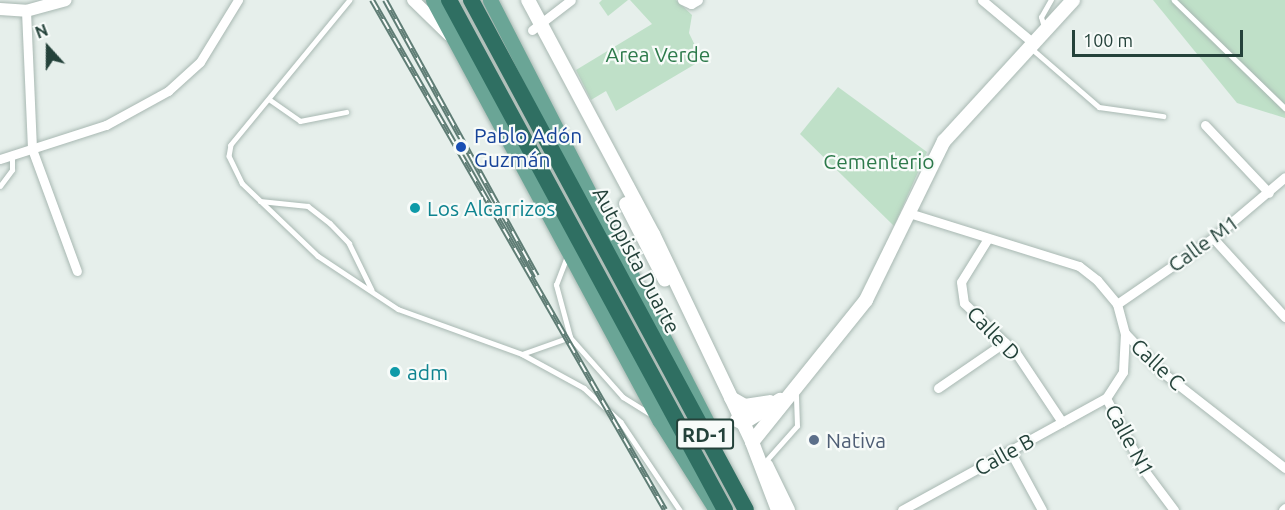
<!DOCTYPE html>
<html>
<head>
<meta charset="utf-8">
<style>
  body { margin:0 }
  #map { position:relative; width:1285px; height:510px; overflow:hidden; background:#e6efeb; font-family:Ubuntu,sans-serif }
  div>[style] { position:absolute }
  .green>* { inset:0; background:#bfe0c8 }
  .roads { filter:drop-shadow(0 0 2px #a8b8b2) drop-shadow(0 0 2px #a8b8b2) }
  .service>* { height:4.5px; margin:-2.25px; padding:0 2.25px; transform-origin:2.25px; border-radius:2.25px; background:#fff }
  .minor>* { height:9px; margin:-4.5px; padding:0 4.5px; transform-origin:4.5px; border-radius:4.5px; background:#fff }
  .tertiary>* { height:12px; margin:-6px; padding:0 6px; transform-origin:6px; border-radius:6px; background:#fff }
  .secondary>* { height:14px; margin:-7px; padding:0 7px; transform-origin:7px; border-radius:7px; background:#fff }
  .primary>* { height:15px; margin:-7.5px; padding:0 7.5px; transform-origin:7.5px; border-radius:7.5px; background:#6aa596 }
  .motorway>* { height:16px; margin:-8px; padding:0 8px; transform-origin:8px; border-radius:8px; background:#2f6f62 }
  .rail>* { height:6px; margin-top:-3px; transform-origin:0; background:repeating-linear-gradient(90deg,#f7fbf9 0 11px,#5f7d75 0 22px); box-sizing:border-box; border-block:2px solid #5f7d75 }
  .dots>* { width:16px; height:16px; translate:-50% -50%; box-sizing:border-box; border:3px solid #f7fbf9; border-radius:50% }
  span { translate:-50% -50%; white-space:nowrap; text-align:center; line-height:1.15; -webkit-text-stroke:4.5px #f7fbf9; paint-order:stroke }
  .shield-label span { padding:2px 4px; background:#f7fbf9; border:2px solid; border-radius:4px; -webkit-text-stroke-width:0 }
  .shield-label { font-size:20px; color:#24423a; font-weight:700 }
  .park-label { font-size:21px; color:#2d7a4b }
  .transit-label { font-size:21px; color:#164399 }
  .left { translate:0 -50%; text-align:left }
  .culture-label { font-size:21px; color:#0d838f }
  .street-label { font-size:21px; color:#24423a }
  .service-label { font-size:21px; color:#4e5e75 }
  .north { position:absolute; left:18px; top:18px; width:60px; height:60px; -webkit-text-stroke:4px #f7fbf9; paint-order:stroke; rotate:339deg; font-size:16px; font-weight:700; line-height:24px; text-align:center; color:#24423a }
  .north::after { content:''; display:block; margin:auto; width:21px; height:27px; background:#24423a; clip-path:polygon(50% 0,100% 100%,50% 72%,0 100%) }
  .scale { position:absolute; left:1072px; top:30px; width:171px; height:27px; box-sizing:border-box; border:3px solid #24423a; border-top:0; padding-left:8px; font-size:18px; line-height:21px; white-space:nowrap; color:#24423a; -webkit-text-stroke:4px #f7fbf9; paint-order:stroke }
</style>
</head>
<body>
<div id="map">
  <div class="green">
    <div style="clip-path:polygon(602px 0,628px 0,608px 16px,599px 3px)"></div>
    <div style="clip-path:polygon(630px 0,676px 0,692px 15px,689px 33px,702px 60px,616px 111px,606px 91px,591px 100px,576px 70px,652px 24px)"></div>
    <div style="clip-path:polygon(1153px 0,1285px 0,1285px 118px,1237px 103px)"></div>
    <div style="clip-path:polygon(838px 87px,927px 152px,894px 226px,800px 134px)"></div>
  </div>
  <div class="roads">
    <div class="service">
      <div style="left:350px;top:0;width:188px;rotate:129.4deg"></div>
      <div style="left:231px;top:145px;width:11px;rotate:100deg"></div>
      <div style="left:229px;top:156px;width:30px;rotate:64deg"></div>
      <div style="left:242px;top:183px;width:105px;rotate:43.8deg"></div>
      <div style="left:318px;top:256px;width:96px;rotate:33.5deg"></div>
      <div style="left:398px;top:309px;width:132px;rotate:19.9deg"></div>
      <div style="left:522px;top:354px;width:71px;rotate:28.7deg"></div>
      <div style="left:584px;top:388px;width:50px;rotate:42.6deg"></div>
      <div style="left:621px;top:422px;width:106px;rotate:56.2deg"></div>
      <div style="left:1174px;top:0;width:155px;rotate:44.2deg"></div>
      <div style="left:1044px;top:27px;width:10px;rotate:-107deg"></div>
      <div style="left:1041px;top:17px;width:20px;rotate:-60deg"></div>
      <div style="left:1031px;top:48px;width:90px;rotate:40.9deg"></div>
      <div style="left:1099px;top:107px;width:65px;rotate:8deg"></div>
      <div style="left:269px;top:99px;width:38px;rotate:35deg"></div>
      <div style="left:300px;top:121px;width:47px;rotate:-11.1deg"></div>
      <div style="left:0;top:186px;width:20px;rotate:-53deg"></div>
      <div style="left:12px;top:170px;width:15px;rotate:-90deg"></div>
      <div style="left:260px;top:201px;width:48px;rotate:5.9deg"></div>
      <div style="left:308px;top:206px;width:28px;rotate:38deg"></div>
      <div style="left:330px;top:223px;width:28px;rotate:46deg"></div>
      <div style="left:349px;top:243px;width:52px;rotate:63.9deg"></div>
      <div style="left:570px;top:337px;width:80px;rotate:48.5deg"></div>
      <div style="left:623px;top:397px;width:34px;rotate:32deg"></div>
      <div style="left:522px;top:354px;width:51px;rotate:-19.5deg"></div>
      <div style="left:570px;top:337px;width:54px;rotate:-105.1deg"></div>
      <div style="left:556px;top:285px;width:30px;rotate:-69deg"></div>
      <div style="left:765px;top:462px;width:48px;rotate:-48.4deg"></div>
      <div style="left:797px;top:426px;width:35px;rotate:-92deg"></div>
    </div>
    <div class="minor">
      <div style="left:682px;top:0;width:10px;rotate:24deg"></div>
      <div style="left:691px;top:4px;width:8px;rotate:-30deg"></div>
      <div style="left:982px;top:0;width:65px;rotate:40deg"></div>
      <div style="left:26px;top:11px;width:138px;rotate:87.5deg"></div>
      <div style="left:32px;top:149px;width:130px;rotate:69.8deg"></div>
      <div style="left:532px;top:30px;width:49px;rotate:-37.6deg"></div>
      <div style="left:1205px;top:125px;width:93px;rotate:46.7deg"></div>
      <div style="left:0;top:159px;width:111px;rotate:-17.8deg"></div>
      <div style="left:106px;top:125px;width:71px;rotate:-28.7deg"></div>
      <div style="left:168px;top:91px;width:43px;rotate:-42.2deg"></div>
      <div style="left:200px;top:62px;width:73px;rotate:-58.5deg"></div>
      <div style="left:909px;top:213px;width:178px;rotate:17.3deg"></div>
      <div style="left:1079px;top:266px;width:23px;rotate:38deg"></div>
      <div style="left:1097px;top:280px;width:31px;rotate:50deg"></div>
      <div style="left:1117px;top:304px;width:30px;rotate:75deg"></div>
      <div style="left:1125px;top:333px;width:54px;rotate:46.5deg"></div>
      <div style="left:1162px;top:372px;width:156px;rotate:38deg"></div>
      <div style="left:1213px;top:238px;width:107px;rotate:47.7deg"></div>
      <div style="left:987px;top:240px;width:49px;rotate:121.8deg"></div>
      <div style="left:961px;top:282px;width:21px;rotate:82deg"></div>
      <div style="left:964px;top:303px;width:72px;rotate:43.9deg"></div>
      <div style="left:1016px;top:353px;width:83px;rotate:56.3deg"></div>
      <div style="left:1117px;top:304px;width:116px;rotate:-34.5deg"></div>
      <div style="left:1213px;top:238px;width:94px;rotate:-40.3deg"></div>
      <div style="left:1125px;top:333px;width:39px;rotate:93deg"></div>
      <div style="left:1123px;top:372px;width:31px;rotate:123deg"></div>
      <div style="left:1106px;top:398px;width:81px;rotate:62.2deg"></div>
      <div style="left:1144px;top:470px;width:50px;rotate:53.1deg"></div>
      <div style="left:938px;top:388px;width:81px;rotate:-34.5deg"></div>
      <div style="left:1010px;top:451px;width:67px;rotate:61.5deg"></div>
      <div style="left:902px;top:510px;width:233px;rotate:-28.8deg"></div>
      <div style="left:1283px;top:510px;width:3px;rotate:-45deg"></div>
    </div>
    <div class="tertiary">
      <div style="left:413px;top:0;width:50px;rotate:44.2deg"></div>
      <div style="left:0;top:9px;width:26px;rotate:4deg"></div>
      <div style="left:26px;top:11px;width:41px;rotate:-15.4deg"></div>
      <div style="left:767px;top:465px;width:50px;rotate:63.9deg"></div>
    </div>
    <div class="secondary">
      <div style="left:528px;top:0;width:265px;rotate:61.9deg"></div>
      <div style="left:653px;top:234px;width:230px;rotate:64.5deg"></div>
      <div style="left:752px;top:442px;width:73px;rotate:69.1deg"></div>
      <div style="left:626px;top:204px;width:85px;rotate:62.8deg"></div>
      <div style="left:731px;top:398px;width:16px;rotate:30deg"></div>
      <div style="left:745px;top:406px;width:25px;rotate:-9deg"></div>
      <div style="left:737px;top:420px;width:7px;rotate:27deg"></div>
      <div style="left:743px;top:423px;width:44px;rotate:-31.9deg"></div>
      <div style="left:752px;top:442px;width:182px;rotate:-51.2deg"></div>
      <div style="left:866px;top:300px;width:177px;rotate:-63.9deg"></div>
      <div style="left:944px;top:141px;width:191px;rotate:-47.5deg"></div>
    </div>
    <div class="primary">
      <div style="left:433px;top:0;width:478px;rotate:61.7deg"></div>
      <div style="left:660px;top:421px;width:105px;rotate:57.8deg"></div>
      <div style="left:490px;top:0;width:495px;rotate:62.8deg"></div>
    </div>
    <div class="motorway">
      <div style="left:449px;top:0;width:580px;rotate:61.58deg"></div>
      <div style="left:471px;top:0;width:579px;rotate:61.67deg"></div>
    </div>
  </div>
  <div class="rail">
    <div style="left:372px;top:0;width:588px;rotate:60.12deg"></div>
    <div style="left:385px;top:0;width:315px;rotate:61.2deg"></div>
  </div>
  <div class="dots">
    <div style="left:461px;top:147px;background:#1a4fb4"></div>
    <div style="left:415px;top:208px;background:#0f9aa8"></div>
    <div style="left:395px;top:372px;background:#0f9aa8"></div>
    <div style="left:814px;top:440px;background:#5c6f8a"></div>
  </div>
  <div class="shield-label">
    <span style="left:705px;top:434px">RD-1</span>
  </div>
  <div class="park-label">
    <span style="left:658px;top:54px">Area Verde</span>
    <span style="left:879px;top:161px">Cementerio</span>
  </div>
  <div class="transit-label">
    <span class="left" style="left:474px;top:147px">Pablo Adón<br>Guzmán</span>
  </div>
  <div class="culture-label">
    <span class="left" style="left:427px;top:208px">Los Alcarrizos</span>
    <span class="left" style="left:407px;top:372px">adm</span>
  </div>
  <div class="street-label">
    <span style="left:1203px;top:243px;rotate:-36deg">Calle M1</span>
    <span style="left:637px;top:260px;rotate:62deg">Autopista Duarte</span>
    <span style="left:994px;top:333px;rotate:46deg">Calle D</span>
    <span style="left:1158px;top:364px;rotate:43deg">Calle C</span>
    <span style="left:1130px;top:440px;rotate:61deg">Calle N1</span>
    <span style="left:1004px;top:454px;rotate:-29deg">Calle B</span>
  </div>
  <div class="service-label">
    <span class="left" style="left:826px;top:440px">Nativa</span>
  </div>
  <div class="north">N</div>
  <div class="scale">100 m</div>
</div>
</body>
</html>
